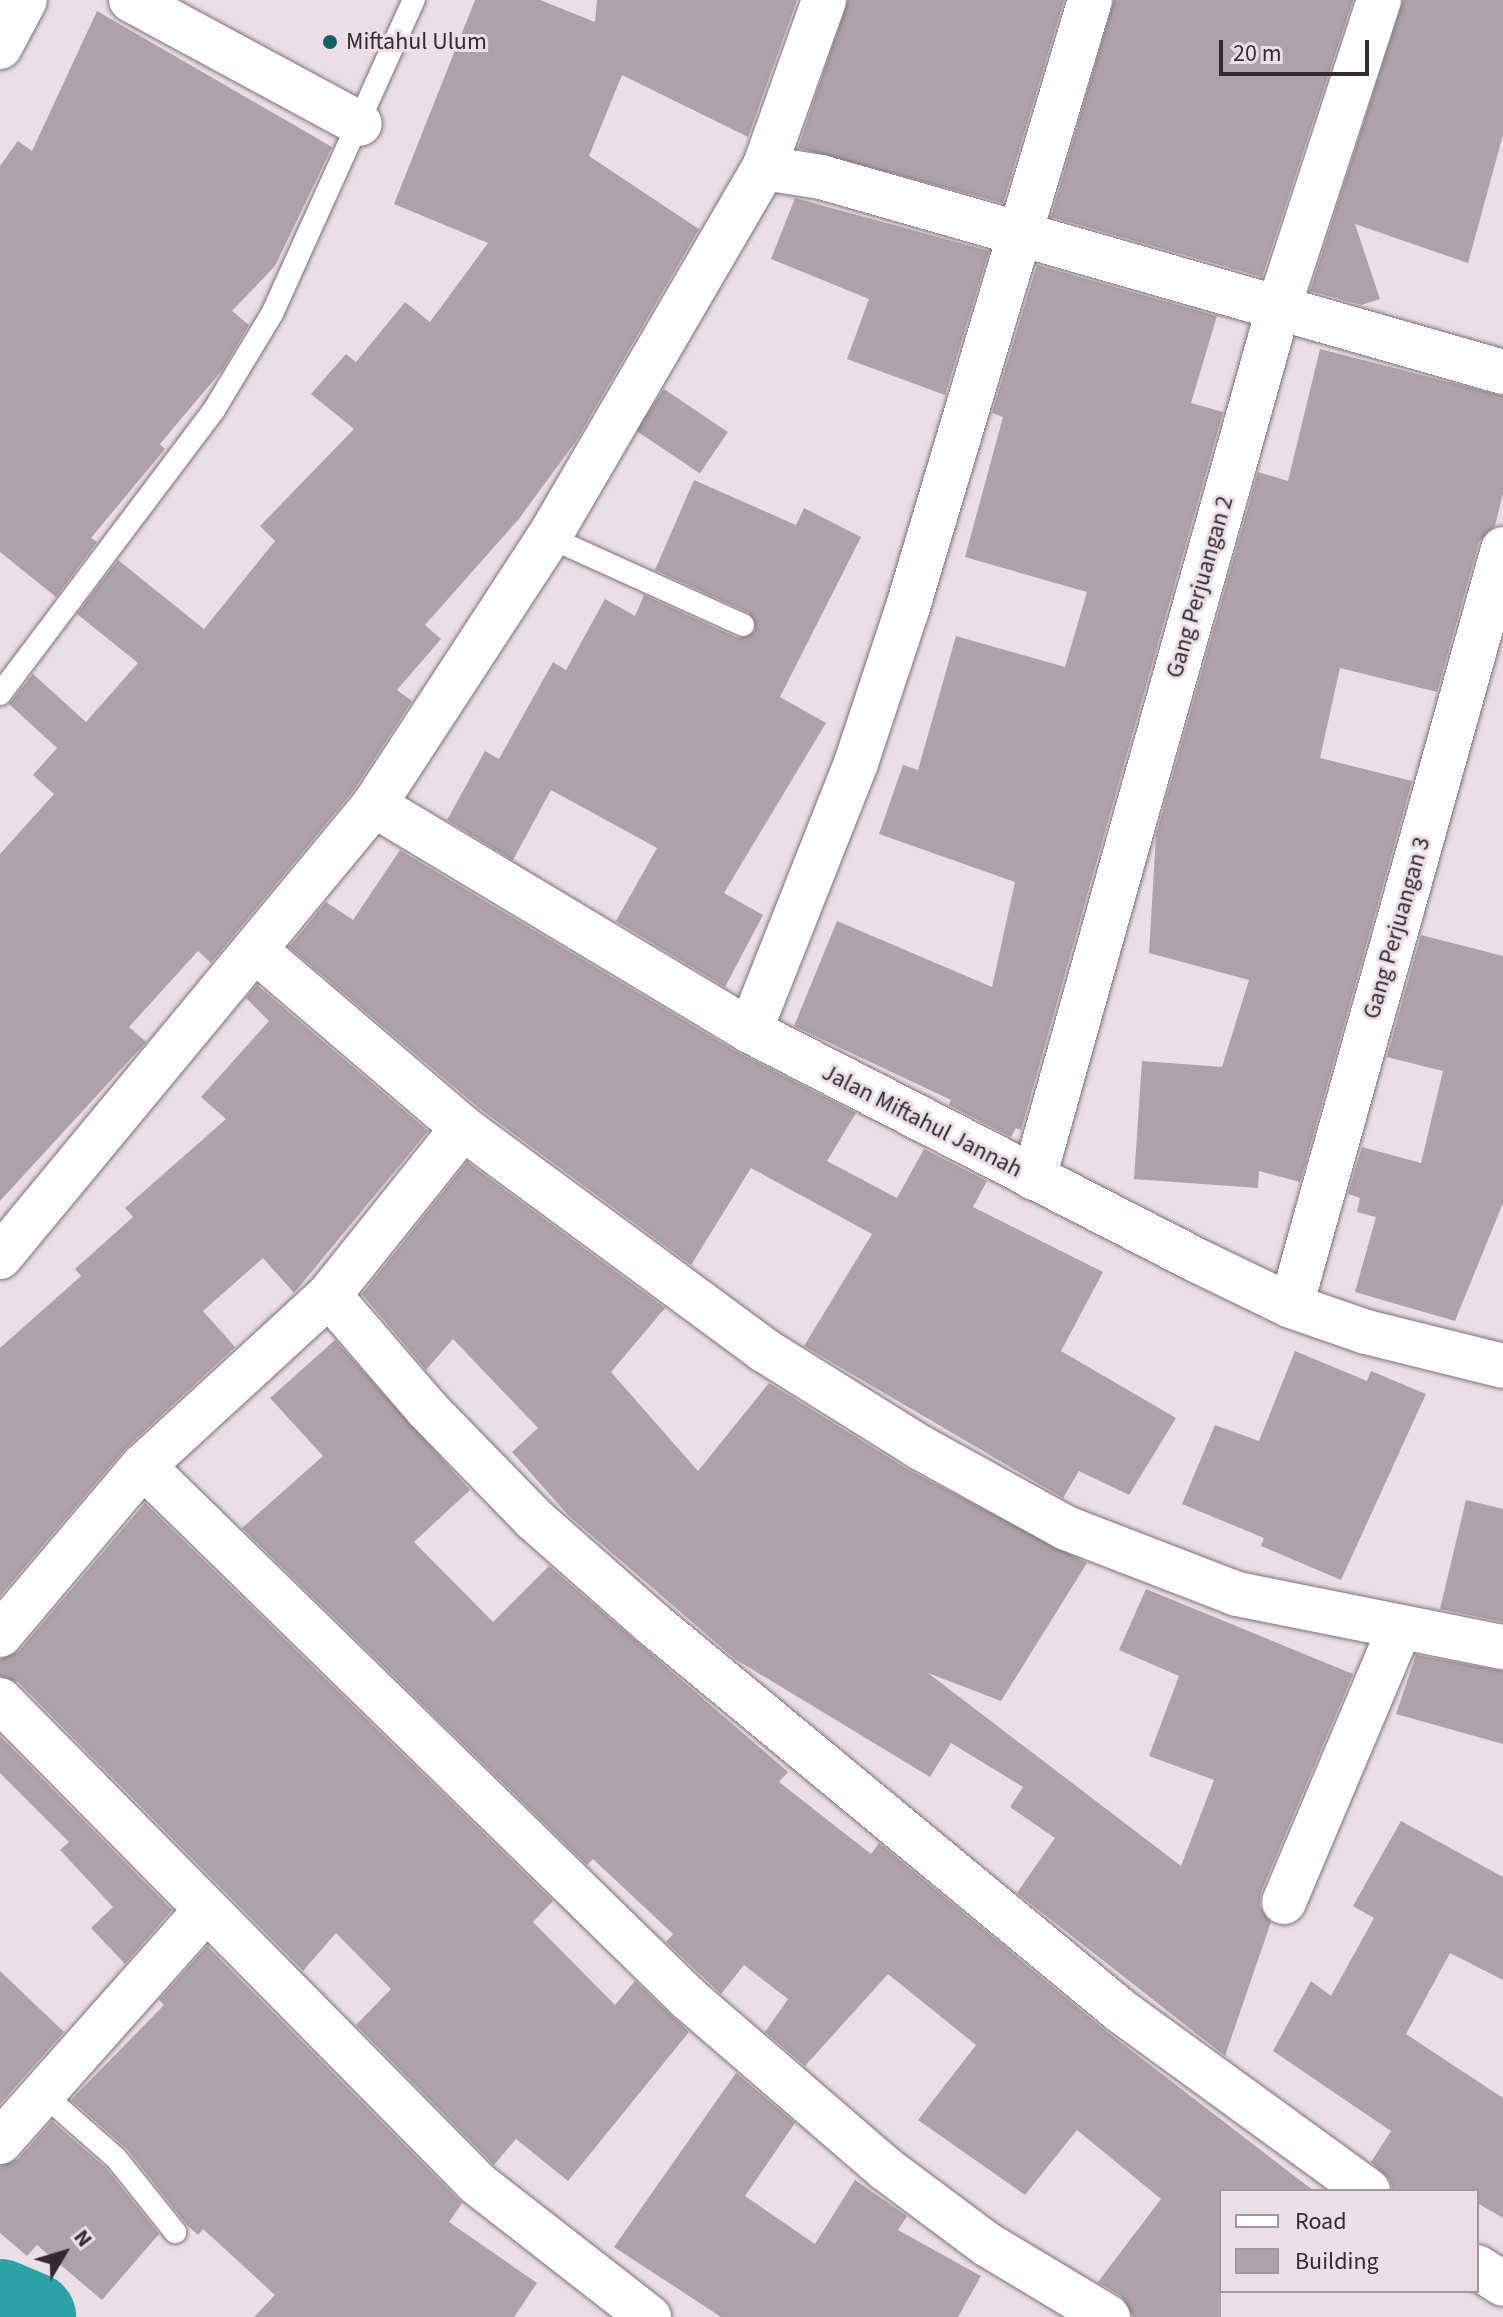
<!DOCTYPE html>
<html>
<head>
<meta charset="utf-8">
<style>
  body { margin:0 }
  #map { position:relative; width:1503px; height:2317px; overflow:hidden; background:#ecdee7; font-family:"Source Sans 3",sans-serif }
  div>[style] { position:absolute }
  .river>* { height:90px; margin:-45px; padding:0 45px; transform-origin:45px; border-radius:45px; background:#2aa2a8 }
  .building>* { inset:0; background:#afa1aa; transform-origin:0 0 }
  .roads { filter:drop-shadow(0 0 2px #7e7179) drop-shadow(0 0 2px #7e7179) }
  .lane>* { height:22px; margin:-11px; padding:0 11px; transform-origin:11px; border-radius:11px; background:#fff }
  .street>* { height:44px; margin:-22px; padding:0 22px; transform-origin:22px; border-radius:22px; background:#fff }
  .dots>* { width:22px; height:22px; translate:-50% -50%; box-sizing:border-box; border:4px solid #ecdee7; border-radius:50% }
  span { translate:-50% -50%; white-space:nowrap; text-align:center; line-height:1.15; -webkit-text-stroke:6px #ecdee7; paint-order:stroke }
  .poi-label { font-size:24px; color:#322c2f }
  .left { translate:0 -50%; text-align:left }
  .street-label { font-size:24px; color:#322c2f }
  .legend { position:absolute; left:1219px; top:2189px; width:260px; height:104px; box-sizing:border-box; background:#ecdee7; border:2px solid #a2979d; margin:0; padding:10px 14px; list-style:none; font-size:24px; color:#322c2f }
  .legend li { display:flex; align-items:center; gap:16px; height:40px }
  .legend b { width:40px; border:2px solid #a2979d }
  .north { position:absolute; left:24px; top:2213px; width:80px; height:80px; -webkit-text-stroke:6px #ecdee7; paint-order:stroke; rotate:52deg; font-size:22px; font-weight:700; line-height:32px; text-align:center; color:#322c2f }
  .north::after { content:''; display:block; margin:auto; width:28px; height:36px; background:#322c2f; clip-path:polygon(50% 0,100% 100%,50% 72%,0 100%) }
  .scale { position:absolute; left:1219px; top:40px; width:150px; height:36px; box-sizing:border-box; border:4px solid #322c2f; border-top:0; padding-left:10px; font-size:24px; line-height:28px; white-space:nowrap; color:#322c2f; -webkit-text-stroke:6px #ecdee7; paint-order:stroke }
</style>
</head>
<body>
<div id="map">
  <div class="river">
    <div style="left:0;top:2304px;width:34px;rotate:23deg"></div>
  </div>
  <div class="building">
    <div style="clip-path:polygon(475px 0,540px 0,595px 22px,597px 0,797px 0,748px 137px,622px 75px,589px 156px,699px 229px,576px 441px,518px 520px,425px 625px,441px 639px,397px 690px,412px 701px,354px 790px,211px 963px,198px 951px,129px 1027px,146px 1042px,0 1201px,0 854px,54px 794px,33px 775px,57px 748px,9px 704px,33px 674px,86px 722px,138px 663px,77px 614px,118px 560px,204px 629px,275px 541px,260px 526px,354px 429px,311px 394px,346px 354px,356px 362px,405px 302px,430px 322px,488px 243px,394px 204px)"></div>
    <div style="clip-path:polygon(848px 0,1064px 0,1003px 203px,798px 148px)"></div>
    <div style="clip-path:polygon(1114px 0,1353px 0,1262px 277px,1051px 217px)"></div>
    <div style="clip-path:polygon(1403px 0,1503px 0,1503px 135px,1468px 263px,1355px 224px,1380px 299px,1361px 305px,1310px 291px)"></div>
    <div style="clip-path:polygon(97px 11px,332px 147px,275px 266px,232px 311px,249px 325px,223px 369px,160px 444px,165px 449px,91px 538px,97px 542px,56px 597px,0 552px,0 166px,18px 141px,32px 151px)"></div>
    <div style="clip-path:polygon(795px 198px,989px 251px,945px 395px,847px 359px,869px 299px,771px 259px)"></div>
    <div style="clip-path:polygon(1037px 265px,1217px 316px,1191px 403px,1223px 412px,1021px 1130px,1016px 1128px,1011px 1137px,949px 1105px,951px 1100px,794px 1026px,837px 921px,992px 987px,1015px 882px,879px 834px,903px 765px,918px 770px,956px 636px,1065px 667px,1087px 592px,965px 557px,1003px 417px,992px 413px)"></div>
    <div style="clip-path:polygon(1320px 349px,1503px 396px,1503px 493px,1495px 526px,1479px 542px,1437px 692px,1340px 668px,1320px 758px,1412px 781px,1300px 1182px,1259px 1171px,1258px 1188px,1134px 1179px,1142px 1061px,1222px 1067px,1249px 980px,1149px 953px,1156px 835px,1258px 472px,1288px 481px)"></div>
    <div style="left:664px;top:389px;width:77px;height:50px;rotate:34deg"></div>
    <div style="clip-path:polygon(694px 480px,796px 525px,804px 508px,861px 537px,780px 697px,826px 723px,724px 893px,763px 915px,725px 987px,616px 921px,657px 848px,551px 790px,513px 860px,447px 820px,485px 751px,499px 759px,553px 662px,566px 670px,605px 599px,635px 616px,644px 595px,738px 638px,755px 631px,749px 613px,655px 570px)"></div>
    <div style="clip-path:polygon(400px 850px,737px 1052px,856px 1113px,827px 1161px,897px 1198px,924px 1149px,987px 1181px,973px 1207px,1103px 1272px,1061px 1351px,1176px 1418px,1129px 1495px,1079px 1471px,1063px 1498px,804px 1346px,872px 1234px,751px 1168px,691px 1265px,479px 1108px,289px 947px,326px 902px,353px 920px)"></div>
    <div style="clip-path:polygon(1421px 935px,1503px 956px,1503px 1203px,1455px 1321px,1355px 1292px,1376px 1217px,1357px 1212px,1360px 1198px,1348px 1194px,1362px 1147px,1421px 1163px,1443px 1071px,1387px 1057px)"></div>
    <div style="clip-path:polygon(257px 985px,428px 1131px,294px 1293px,263px 1258px,203px 1311px,235px 1347px,124px 1450px,0 1596px,0 1348px,81px 1276px,75px 1269px,133px 1217px,125px 1208px,226px 1119px,201px 1097px,269px 1021px,246px 998px)"></div>
    <div style="clip-path:polygon(467px 1162px,665px 1308px,611px 1372px,698px 1471px,769px 1383px,909px 1470px,1087px 1563px,1001px 1701px,928px 1673px,1181px 1866px,1214px 1780px,1149px 1756px,1179px 1676px,1119px 1650px,1146px 1589px,1353px 1674px,1261px 1892px,1259px 1906px,1271px 1922px,1225px 2056px,1017px 1893px,1055px 1838px,1010px 1807px,1023px 1787px,951px 1743px,930px 1777px,735px 1659px,568px 1515px,512px 1452px,538px 1428px,453px 1339px,426px 1370px,362px 1294px)"></div>
    <div style="clip-path:polygon(335px 1340px,470px 1490px,414px 1542px,493px 1622px,549px 1566px,788px 1772px,779px 1782px,871px 1854px,879px 1843px,1106px 2031px,1314px 2191px,1221px 2191px,1221px 2317px,1133px 2317px,1121px 2296px,1098px 2282px,1161px 2199px,1077px 2130px,1025px 2195px,918px 2120px,976px 2045px,888px 1974px,805px 2066px,765px 2032px,788px 1999px,744px 1965px,721px 1994px,666px 1942px,673px 1934px,593px 1859px,587px 1865px,242px 1528px,323px 1456px,270px 1398px)"></div>
    <div style="clip-path:polygon(1295px 1351px,1367px 1381px,1371px 1371px,1426px 1394px,1341px 1580px,1261px 1546px,1264px 1538px,1182px 1504px,1215px 1425px,1259px 1441px)"></div>
    <div style="clip-path:polygon(1466px 1500px,1503px 1509px,1503px 1622px,1440px 1609px)"></div>
    <div style="clip-path:polygon(145px 1503px,553px 1901px,533px 1922px,615px 2005px,635px 1981px,689px 2032px,568px 2181px,516px 2139px,494px 2165px,356px 2025px,391px 1989px,336px 1933px,303px 1971px,18px 1682px,0 1676px,0 1659px,19px 1651px)"></div>
    <div style="clip-path:polygon(1416px 1655px,1503px 1671px,1503px 1744px,1396px 1714px)"></div>
    <div style="clip-path:polygon(0 1736px,172px 1910px,125px 1964px,91px 1928px,113px 1907px,60px 1850px,69px 1842px,0 1773px)"></div>
    <div style="clip-path:polygon(1401px 1821px,1503px 1877px,1503px 1980px,1450px 1953px,1406px 2034px,1503px 2098px,1503px 2218px,1477px 2203px,1477px 2191px,1393px 2191px,1390px 2180px,1371px 2162px,1391px 2131px,1273px 2051px,1311px 1981px,1331px 1996px,1374px 1918px,1353px 1906px)"></div>
    <div style="clip-path:polygon(207px 1946px,462px 2203px,449px 2222px,537px 2283px,514px 2317px,254px 2317px,275px 2295px,203px 2229px,198px 2235px,187px 2225px,127px 2149px,71px 2100px,164px 2005px,159px 2000px)"></div>
    <div style="clip-path:polygon(0 1971px,64px 2032px,0 2104px)"></div>
    <div style="clip-path:polygon(736px 2073px,795px 2123px,745px 2196px,815px 2244px,855px 2180px,907px 2216px,898px 2230px,981px 2276px,958px 2317px,721px 2317px,614px 2247px)"></div>
    <div style="clip-path:polygon(52px 2121px,106px 2168px,159px 2234px,102px 2300px,37px 2245px,27px 2256px,0 2233px,0 2166px,18px 2159px)"></div>
  </div>
  <div class="roads">
    <div class="lane">
      <div style="left:549px;top:537px;width:213px;rotate:24.4deg"></div>
      <div style="left:0;top:694px;width:356px;rotate:-53deg"></div>
      <div style="left:214px;top:410px;width:112px;rotate:-58.9deg"></div>
      <div style="left:272px;top:314px;width:345px;rotate:-65.7deg"></div>
      <div style="left:42px;top:2093px;width:98px;rotate:41.3deg"></div>
      <div style="left:116px;top:2158px;width:95px;rotate:51.4deg"></div>
    </div>
    <div class="street">
      <div style="left:131px;top:0;width:260px;rotate:28.4deg"></div>
      <div style="left:0;top:47px;width:53px;rotate:-62deg"></div>
      <div style="left:764px;top:168px;width:58px;rotate:9deg"></div>
      <div style="left:821px;top:177px;width:709px;rotate:15.96deg"></div>
      <div style="left:374px;top:805px;width:439px;rotate:31deg"></div>
      <div style="left:750px;top:1031px;width:504px;rotate:27.18deg"></div>
      <div style="left:1198px;top:1261px;width:103px;rotate:25.8deg"></div>
      <div style="left:1291px;top:1306px;width:79px;rotate:19.1deg"></div>
      <div style="left:1366px;top:1332px;width:141px;rotate:13.9deg"></div>
      <div style="left:256px;top:951px;width:272px;rotate:40.5deg"></div>
      <div style="left:463px;top:1128px;width:374px;rotate:36.4deg"></div>
      <div style="left:764px;top:1350px;width:185px;rotate:32deg"></div>
      <div style="left:921px;top:1448px;width:166px;rotate:28.9deg"></div>
      <div style="left:1066px;top:1528px;width:183px;rotate:21.1deg"></div>
      <div style="left:1237px;top:1594px;width:271px;rotate:11.3deg"></div>
      <div style="left:750px;top:1031px;width:288px;rotate:-68.4deg"></div>
      <div style="left:856px;top:763px;width:161px;rotate:-71.6deg"></div>
      <div style="left:907px;top:610px;width:637px;rotate:-73.3deg"></div>
      <div style="left:1034px;top:1178px;width:906px;rotate:-74.31deg"></div>
      <div style="left:1279px;top:306px;width:322px;rotate:-71.9deg"></div>
      <div style="left:0;top:1257px;width:587px;rotate:-50.39deg"></div>
      <div style="left:374px;top:805px;width:320px;rotate:-56.9deg"></div>
      <div style="left:549px;top:537px;width:427px;rotate:-59.8deg"></div>
      <div style="left:764px;top:168px;width:178px;rotate:-70.3deg"></div>
      <div style="left:329px;top:1295px;width:150px;rotate:49.3deg"></div>
      <div style="left:427px;top:1409px;width:153px;rotate:45.8deg"></div>
      <div style="left:534px;top:1519px;width:157px;rotate:41.4deg"></div>
      <div style="left:652px;top:1623px;width:610px;rotate:39.61deg"></div>
      <div style="left:1122px;top:2012px;width:304px;rotate:36deg"></div>
      <div style="left:1291px;top:1306px;width:786px;rotate:-74.35deg"></div>
      <div style="left:143px;top:1466px;width:763px;rotate:44.31deg"></div>
      <div style="left:689px;top:1999px;width:260px;rotate:40.8deg"></div>
      <div style="left:886px;top:2169px;width:127px;rotate:36.7deg"></div>
      <div style="left:988px;top:2245px;width:140px;rotate:31deg"></div>
      <div style="left:0;top:1635px;width:221px;rotate:-49.8deg"></div>
      <div style="left:143px;top:1466px;width:253px;rotate:-42.6deg"></div>
      <div style="left:329px;top:1295px;width:214px;rotate:-51.3deg"></div>
      <div style="left:0;top:1700px;width:680px;rotate:45.36deg"></div>
      <div style="left:478px;top:2184px;width:217px;rotate:37.9deg"></div>
      <div style="left:1284px;top:1902px;width:298px;rotate:-67.1deg"></div>
      <div style="left:0;top:2142px;width:306px;rotate:-48.4deg"></div>
      <div style="left:1477px;top:2267px;width:31px;rotate:33deg"></div>
    </div>
  </div>
  <div class="dots">
    <div style="left:330px;top:42px;background:#116266"></div>
  </div>
  <div class="poi-label">
    <span class="left" style="left:346px;top:42px">Miftahul Ulum</span>
  </div>
  <div class="street-label">
    <span style="left:1200px;top:587px;rotate:-74deg">Gang Perjuangan 2</span>
    <span style="left:1397px;top:928px;rotate:-74deg">Gang Perjuangan 3</span>
    <span style="left:922px;top:1121px;rotate:27deg">Jalan Miftahul Jannah</span>
  </div>
  <ul class="legend">
  <li><b style="height:10px;background:#fff"></b>Road</li>
  <li><b style="height:22px;background:#afa1aa"></b>Building</li>
  </ul>
  <div class="north">N</div>
  <div class="scale">20 m</div>
</div>
</body>
</html>
